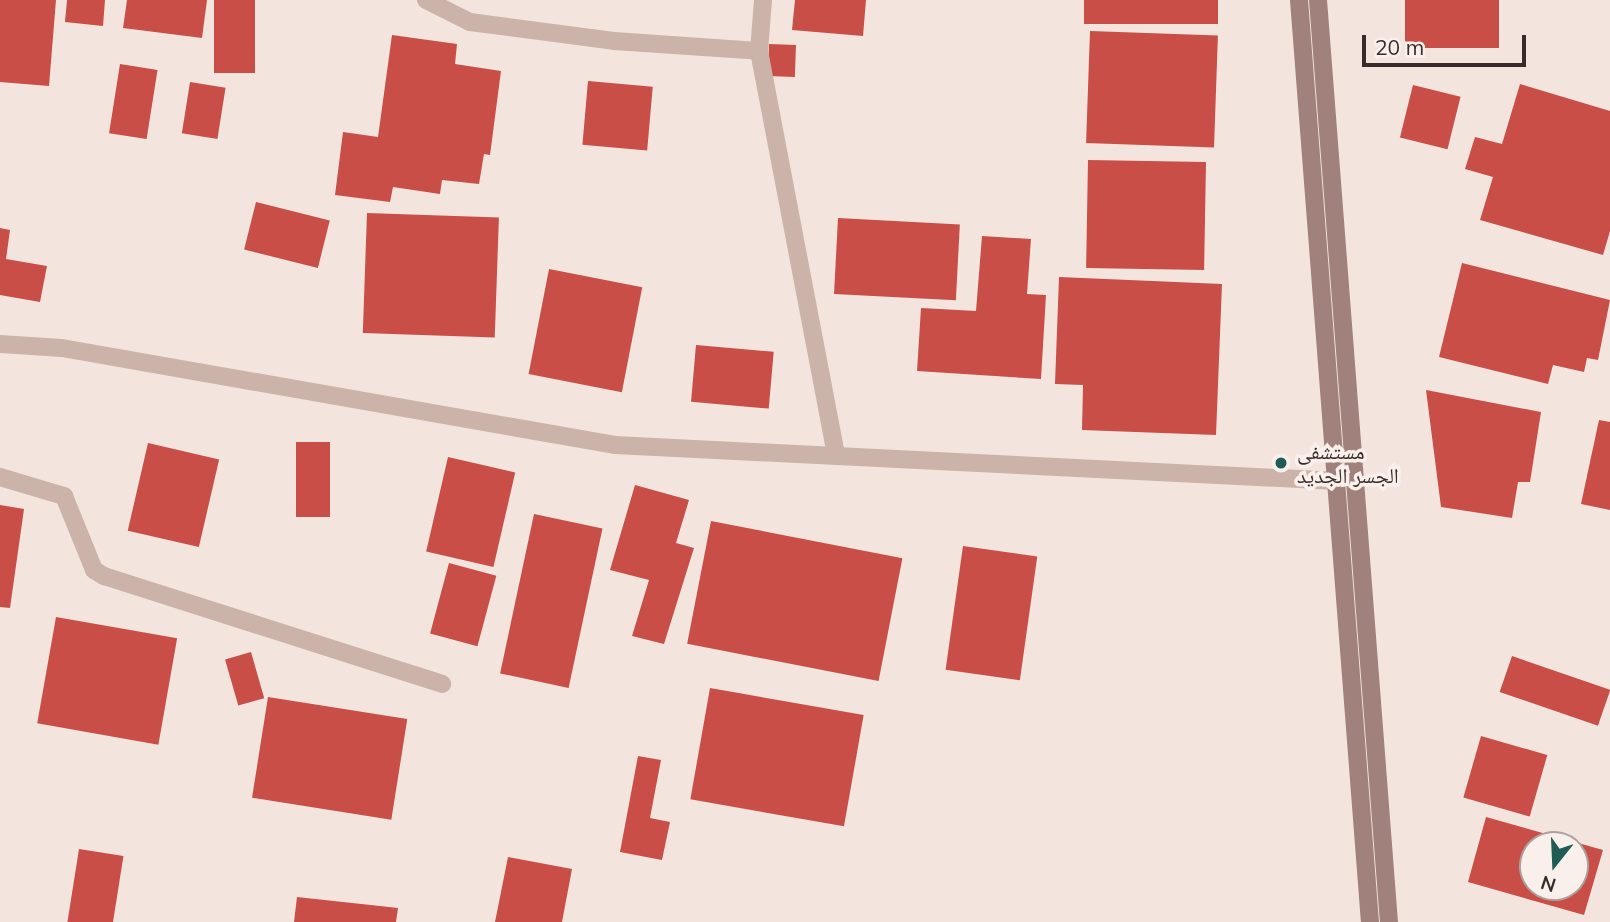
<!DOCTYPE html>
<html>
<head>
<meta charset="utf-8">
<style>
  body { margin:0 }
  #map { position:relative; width:1610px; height:922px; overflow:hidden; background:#f3e5de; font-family:Mulish,"Noto Naskh Arabic",sans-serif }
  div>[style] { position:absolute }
  .building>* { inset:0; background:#c84e47; transform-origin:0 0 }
  .street>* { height:18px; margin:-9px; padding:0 9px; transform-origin:9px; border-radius:9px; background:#ccb3a9 }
  .secondary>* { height:18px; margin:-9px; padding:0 9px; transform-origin:9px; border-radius:9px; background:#a0817b }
  .dots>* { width:19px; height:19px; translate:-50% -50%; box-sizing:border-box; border:4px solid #faf0eb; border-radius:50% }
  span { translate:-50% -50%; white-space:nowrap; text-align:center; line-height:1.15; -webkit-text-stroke:7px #faf0eb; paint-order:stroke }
  .poi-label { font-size:21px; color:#392b29 }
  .left { translate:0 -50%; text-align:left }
  .north { position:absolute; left:1519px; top:831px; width:70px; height:70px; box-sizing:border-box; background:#faf0eb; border:2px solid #ada19d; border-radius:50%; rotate:198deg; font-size:19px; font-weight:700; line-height:28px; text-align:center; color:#392b29 }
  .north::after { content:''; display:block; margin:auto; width:24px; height:32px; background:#1e5c54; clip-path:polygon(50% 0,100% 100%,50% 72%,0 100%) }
  .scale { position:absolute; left:1362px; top:35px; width:164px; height:32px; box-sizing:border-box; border:4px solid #392b29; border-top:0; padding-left:9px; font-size:21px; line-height:24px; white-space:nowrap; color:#392b29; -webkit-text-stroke:5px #faf0eb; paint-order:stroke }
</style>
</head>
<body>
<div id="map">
  <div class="building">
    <div style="clip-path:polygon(0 0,56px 0,49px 86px,0 82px)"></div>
    <div style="clip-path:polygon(67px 0,105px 0,103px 26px,65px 22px)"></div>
    <div style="clip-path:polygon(127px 0,207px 0,202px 38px,123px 28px)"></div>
    <div style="left:214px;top:0;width:41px;height:73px"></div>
    <div style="clip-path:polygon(795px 0,866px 0,863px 36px,792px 30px)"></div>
    <div style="left:1084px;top:0;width:134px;height:24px"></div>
    <div style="left:1405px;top:0;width:94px;height:48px"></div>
    <div style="left:1090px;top:31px;width:128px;height:112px;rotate:2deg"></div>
    <div style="clip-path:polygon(392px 35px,457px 44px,455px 64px,501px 71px,490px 155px,484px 154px,479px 184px,442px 180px,440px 194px,393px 187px,390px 202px,335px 195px,343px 132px,378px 137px)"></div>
    <div style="left:769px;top:44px;width:27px;height:32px;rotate:2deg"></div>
    <div style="left:120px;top:64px;width:38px;height:70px;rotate:9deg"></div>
    <div style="left:588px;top:81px;width:65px;height:64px;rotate:5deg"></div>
    <div style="left:190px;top:82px;width:36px;height:52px;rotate:9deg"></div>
    <div style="clip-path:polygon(1520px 84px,1610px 111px,1610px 231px,1603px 255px,1480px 220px,1493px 177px,1465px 169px,1475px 137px,1502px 144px)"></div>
    <div style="left:1413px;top:85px;width:49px;height:54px;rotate:14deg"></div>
    <div style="left:1088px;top:160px;width:118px;height:108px;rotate:1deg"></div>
    <div style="left:256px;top:202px;width:76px;height:49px;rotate:14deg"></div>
    <div style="left:367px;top:213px;width:132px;height:120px;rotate:2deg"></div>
    <div style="left:838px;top:218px;width:122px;height:76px;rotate:3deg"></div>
    <div style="clip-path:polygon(0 228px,10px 230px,6px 259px,47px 266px,40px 302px,0 295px)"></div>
    <div style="clip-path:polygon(982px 236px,1031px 239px,1027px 294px,1046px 295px,1041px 379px,917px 371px,921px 308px,976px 311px)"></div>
    <div style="clip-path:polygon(1462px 263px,1610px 300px,1598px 360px,1587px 358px,1584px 372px,1553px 365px,1548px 384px,1439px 357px)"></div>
    <div style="left:549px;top:269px;width:95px;height:107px;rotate:11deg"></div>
    <div style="clip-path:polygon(1059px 277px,1222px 284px,1216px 435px,1082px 430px,1083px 385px,1055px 384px)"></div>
    <div style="left:696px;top:345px;width:78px;height:57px;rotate:5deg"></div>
    <div style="clip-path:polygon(1426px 390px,1541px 412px,1530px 482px,1518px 482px,1512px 518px,1441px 507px)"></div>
    <div style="clip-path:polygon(1599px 420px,1610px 422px,1610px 510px,1581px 504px)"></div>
    <div style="left:296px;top:442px;width:34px;height:75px"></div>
    <div style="left:148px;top:443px;width:73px;height:90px;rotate:13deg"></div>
    <div style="left:448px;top:457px;width:69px;height:97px;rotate:13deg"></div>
    <div style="clip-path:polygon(635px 485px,689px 500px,676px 543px,694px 548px,664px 644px,632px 636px,649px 580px,610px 570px)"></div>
    <div style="clip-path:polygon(0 505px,24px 509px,10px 608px,0 607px)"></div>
    <div style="left:534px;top:514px;width:70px;height:163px;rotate:12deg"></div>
    <div style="left:711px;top:521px;width:195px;height:125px;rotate:11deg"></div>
    <div style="left:963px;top:546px;width:75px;height:125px;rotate:8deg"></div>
    <div style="left:449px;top:563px;width:49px;height:73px;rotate:15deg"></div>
    <div style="left:56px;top:617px;width:123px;height:108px;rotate:10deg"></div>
    <div style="left:251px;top:652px;width:48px;height:27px;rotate:74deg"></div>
    <div style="left:1512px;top:656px;width:104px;height:38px;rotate:19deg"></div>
    <div style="left:710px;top:688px;width:156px;height:113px;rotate:10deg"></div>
    <div style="left:268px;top:697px;width:141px;height:102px;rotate:9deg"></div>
    <div style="left:1481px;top:736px;width:69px;height:64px;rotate:16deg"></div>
    <div style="clip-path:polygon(638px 756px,661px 760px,650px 818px,670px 822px,662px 860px,620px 852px)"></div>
    <div style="clip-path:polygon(evenodd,1486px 817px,1603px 850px,1584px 915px,1468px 882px,1486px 817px,1533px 845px,1575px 845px,1575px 887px,1533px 887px,1533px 845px)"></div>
    <div style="left:79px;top:849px;width:45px;height:74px;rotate:9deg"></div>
    <div style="clip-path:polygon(508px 857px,572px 869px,562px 922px,495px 922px)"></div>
    <div style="clip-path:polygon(297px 897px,398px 908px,396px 922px,294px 922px)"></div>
  </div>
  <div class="street">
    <div style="left:426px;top:0;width:49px;rotate:26.6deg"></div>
    <div style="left:470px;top:22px;width:145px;rotate:7.5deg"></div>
    <div style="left:614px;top:41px;width:145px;rotate:3.9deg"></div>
    <div style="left:763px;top:0;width:51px;rotate:94.5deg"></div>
    <div style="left:759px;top:51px;width:412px;rotate:79.2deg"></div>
    <div style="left:0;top:344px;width:62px;rotate:3.7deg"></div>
    <div style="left:62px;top:348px;width:561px;rotate:9.95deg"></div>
    <div style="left:615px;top:445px;width:724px;rotate:2.85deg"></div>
    <div style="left:0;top:477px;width:67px;rotate:16.5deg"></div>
    <div style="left:64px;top:496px;width:80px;rotate:67.9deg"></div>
    <div style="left:94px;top:570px;width:12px;rotate:31deg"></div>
    <div style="left:104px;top:576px;width:355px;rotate:17.7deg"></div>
  </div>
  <div class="secondary">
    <div style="left:1299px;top:0;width:925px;rotate:85.6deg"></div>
    <div style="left:1318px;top:0;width:925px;rotate:85.6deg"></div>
  </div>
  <div class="dots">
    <div style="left:1281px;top:463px;background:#1e5c54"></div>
  </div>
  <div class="poi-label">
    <span class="left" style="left:1297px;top:463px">مستشفى<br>الجسر الجديد</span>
  </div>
  <div class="north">N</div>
  <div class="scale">20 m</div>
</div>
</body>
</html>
